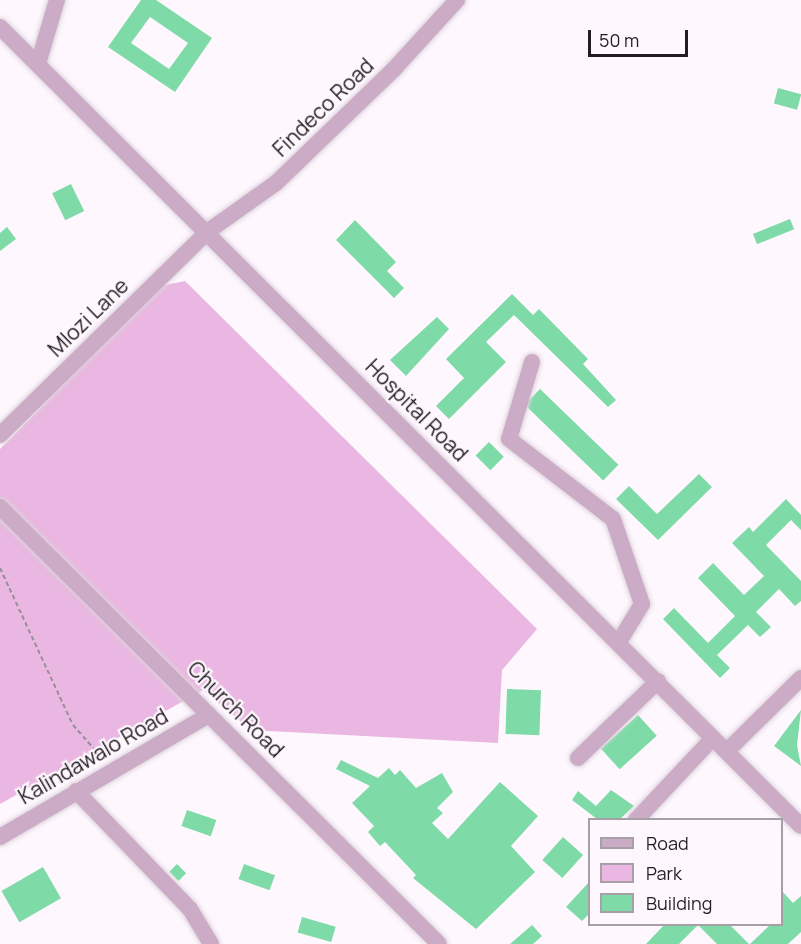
<!DOCTYPE html>
<html>
<head>
<meta charset="utf-8">
<style>
  body { margin:0 }
  #map { position:relative; width:801px; height:944px; overflow:hidden; background:#fff7fe; font-family:Manrope,sans-serif }
  div>[style] { position:absolute }
  .green>* { inset:0; background:#e9b7e1 }
  .building>* { inset:0; background:#7edba7; transform-origin:0 0 }
  .path>* { height:2px; margin-top:-1px; transform-origin:0; background:repeating-linear-gradient(90deg,#979096 0 4.5px,transparent 0 7.5px) }
  .roads { filter:drop-shadow(0 0 2px #dcd4db) drop-shadow(0 0 2px #dcd4db) }
  .minor>* { height:16px; margin:-8px; padding:0 8px; transform-origin:8px; border-radius:8px; background:#ccabc7 }
  span { translate:-50% -50%; white-space:nowrap; text-align:center; line-height:1.15; -webkit-text-stroke:4.5px #fff7fe; paint-order:stroke }
  .street-label { font-size:21px; color:#231c21 }
  .legend { position:absolute; left:588px; top:818px; width:195px; height:108px; box-sizing:border-box; background:#fff7fe; border:2px solid #a79fa6; margin:0; padding:8px 10px; list-style:none; font-size:18px; color:#231c21 }
  .legend li { display:flex; align-items:center; gap:12px; height:30px }
  .legend b { width:30px; border:2px solid #a79fa6 }
  .scale { position:absolute; left:588px; top:30px; width:100px; height:27px; box-sizing:border-box; border:3px solid #231c21; border-top:0; padding-left:8px; font-size:18px; line-height:21px; white-space:nowrap; color:#231c21; -webkit-text-stroke:4px #fff7fe; paint-order:stroke }
</style>
</head>
<body>
<div id="map">
  <div class="green">
    <div style="clip-path:polygon(185px 281px,537px 629px,502px 670px,498px 743px,251px 730px,203px 690px,0 804px,0 449px,160px 286px)"></div>
  </div>
  <div class="building">
    <div style="clip-path:polygon(evenodd,141px 0,156px 0,212px 38px,175px 92px,108px 47px,141px 0,150px 17px,188px 43px,169px 69px,131px 43px,150px 17px)"></div>
    <div style="left:778px;top:88px;width:24px;height:16px;rotate:15deg"></div>
    <div style="left:71px;top:184px;width:30px;height:21px;rotate:64deg"></div>
    <div style="left:790px;top:219px;width:11px;height:40px;rotate:68deg"></div>
    <div style="clip-path:polygon(355px 220px,396px 262px,387px 271px,404px 288px,394px 298px,336px 240px)"></div>
    <div style="clip-path:polygon(7px 227px,16px 239px,0 251px,0 233px)"></div>
    <div style="clip-path:polygon(512px 294px,533px 315px,539px 309px,588px 359px,583px 364px,616px 400px,608px 407px,514px 315px,486px 342px,506px 362px,449px 419px,436px 406px,464px 378px,446px 359px)"></div>
    <div style="clip-path:polygon(437px 317px,449px 329px,406px 376px,390px 360px)"></div>
    <div style="left:540px;top:389px;width:109px;height:22px;rotate:44deg"></div>
    <div style="left:489px;top:442px;width:21px;height:19px;rotate:45deg"></div>
    <div style="clip-path:polygon(699px 474px,712px 487px,658px 540px,616px 499px,629px 486px,657px 514px)"></div>
    <div style="clip-path:polygon(786px 499px,801px 515px,801px 530px,791px 520px,766px 545px,801px 581px,801px 601px,795px 606px,779px 589px,756px 612px,771px 627px,760px 637px,748px 625px,717px 655px,730px 668px,720px 678px,663px 619px,674px 608px,708px 643px,735px 616px,698px 578px,713px 563px,744px 595px,764px 576px,732px 543px,749px 527px,753px 532px)"></div>
    <div style="left:507px;top:689px;width:34px;height:45px;rotate:2deg"></div>
    <div style="clip-path:polygon(801px 710px,797px 745px,801px 766px,774px 746px)"></div>
    <div style="left:638px;top:715px;width:28px;height:50px;rotate:48deg"></div>
    <div style="clip-path:polygon(341px 760px,378px 778px,389px 768px,395px 775px,400px 770px,416px 788px,442px 773px,453px 792px,437px 808px,443px 813px,432px 823px,448px 839px,500px 782px,538px 816px,511px 846px,535px 872px,476px 929px,413px 878px,416px 875px,385px 842px,380px 846px,368px 832px,374px 826px,352px 803px,370px 786px,336px 769px)"></div>
    <div style="clip-path:polygon(611px 790px,634px 806px,620px 819px,597px 819px,572px 800px,578px 791px,596px 806px)"></div>
    <div style="left:187px;top:810px;width:31px;height:17px;rotate:19deg"></div>
    <div style="left:563px;top:837px;width:27px;height:31px;rotate:42deg"></div>
    <div style="left:177px;top:864px;width:13px;height:11px;rotate:45deg"></div>
    <div style="left:244px;top:864px;width:33px;height:16px;rotate:20deg"></div>
    <div style="left:43px;top:867px;width:36px;height:48px;rotate:60deg"></div>
    <div style="clip-path:polygon(590px 881px,590px 913px,582px 921px,566px 907px)"></div>
    <div style="clip-path:polygon(782px 891px,793px 903px,801px 896px,801px 932px,788px 944px,750px 944px,771px 924px,782px 924px)"></div>
    <div style="left:302px;top:917px;width:35px;height:16px;rotate:16deg"></div>
    <div style="clip-path:polygon(665px 924px,729px 924px,749px 944px,717px 944px,698px 925px,679px 944px,646px 944px)"></div>
    <div style="clip-path:polygon(532px 925px,542px 936px,533px 944px,510px 944px)"></div>
  </div>
  <div class="path">
    <div style="left:0;top:568px;width:173px;rotate:65.1deg"></div>
    <div style="left:73px;top:725px;width:45px;rotate:48.6deg"></div>
  </div>
  <div class="roads">
    <div class="minor">
      <div style="left:0;top:27px;width:1131px;rotate:44.93deg"></div>
      <div style="left:38px;top:64px;width:67px;rotate:-73.5deg"></div>
      <div style="left:532px;top:362px;width:80px;rotate:106.6deg"></div>
      <div style="left:509px;top:439px;width:131px;rotate:37.6deg"></div>
      <div style="left:613px;top:519px;width:90px;rotate:71.2deg"></div>
      <div style="left:642px;top:604px;width:44px;rotate:121.2deg"></div>
      <div style="left:0;top:435px;width:290px;rotate:-44.4deg"></div>
      <div style="left:207px;top:232px;width:85px;rotate:-35.4deg"></div>
      <div style="left:276px;top:183px;width:165px;rotate:-44deg"></div>
      <div style="left:395px;top:68px;width:92px;rotate:-47.6deg"></div>
      <div style="left:0;top:507px;width:619px;rotate:44.87deg"></div>
      <div style="left:727px;top:751px;width:104px;rotate:-44.6deg"></div>
      <div style="left:578px;top:758px;width:111px;rotate:-43.9deg"></div>
      <div style="left:76px;top:791px;width:164px;rotate:46deg"></div>
      <div style="left:190px;top:909px;width:41px;rotate:59deg"></div>
      <div style="left:636px;top:820px;width:112px;rotate:-46.8deg"></div>
      <div style="left:0;top:837px;width:242px;rotate:-30.3deg"></div>
    </div>
  </div>
  <div class="street-label">
    <span style="left:323px;top:107px;rotate:-44deg">Findeco Road</span>
    <span style="left:88px;top:317px;rotate:-44deg">Mlozi Lane</span>
    <span style="left:417px;top:410px;rotate:45deg">Hospital Road</span>
    <span style="left:236px;top:709px;rotate:45deg">Church Road</span>
    <span style="left:93px;top:756px;rotate:-30deg">Kalindawalo Road</span>
  </div>
  <ul class="legend">
  <li><b style="height:8px;background:#ccabc7"></b>Road</li>
  <li><b style="height:16px;background:#e9b7e1"></b>Park</li>
  <li><b style="height:16px;background:#7edba7"></b>Building</li>
  </ul>
  <div class="scale">50 m</div>
</div>
</body>
</html>
